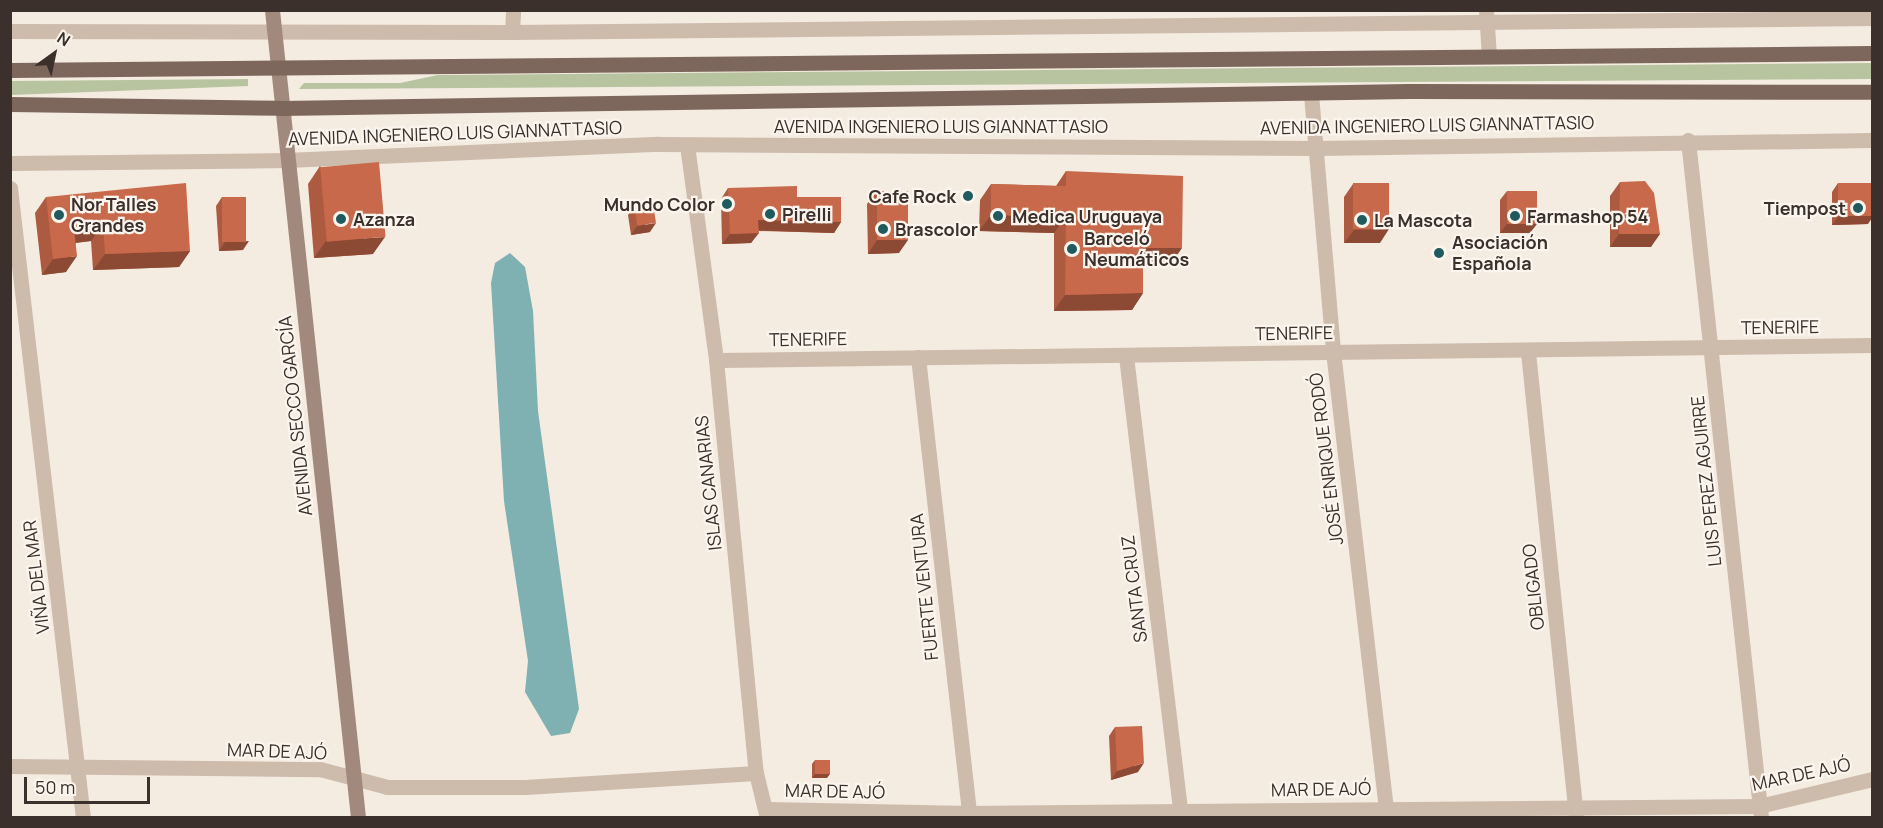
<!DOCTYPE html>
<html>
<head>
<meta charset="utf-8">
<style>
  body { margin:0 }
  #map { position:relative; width:1883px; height:828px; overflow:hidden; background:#f4ebe1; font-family:Manrope,sans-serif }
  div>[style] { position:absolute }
  .green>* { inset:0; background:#b8c4a0 }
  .water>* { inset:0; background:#7fb0b2 }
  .street>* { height:15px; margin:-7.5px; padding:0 7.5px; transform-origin:7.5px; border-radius:7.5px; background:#cdbbac }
  .secondary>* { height:15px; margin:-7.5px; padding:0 7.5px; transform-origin:7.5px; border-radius:7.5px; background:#a18a7d }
  .primary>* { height:15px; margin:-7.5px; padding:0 7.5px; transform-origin:7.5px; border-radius:7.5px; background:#7d675c }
  .wall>* { inset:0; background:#ac5a40 }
  .shaded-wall>* { inset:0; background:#8c4a34 }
  .building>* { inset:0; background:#c8694b; transform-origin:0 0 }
  .dots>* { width:16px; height:16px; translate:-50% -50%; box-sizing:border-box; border:3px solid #fbf5ee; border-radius:50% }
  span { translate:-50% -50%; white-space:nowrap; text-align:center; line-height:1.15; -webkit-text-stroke:4.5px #fbf5ee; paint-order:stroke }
  .street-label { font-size:18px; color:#3b302b }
  .poi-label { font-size:18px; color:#3b302b; font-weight:700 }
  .right { translate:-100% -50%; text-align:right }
  .left { translate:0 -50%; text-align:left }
  .frame { position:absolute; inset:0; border:12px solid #3b302b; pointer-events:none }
  .north { position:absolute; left:24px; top:24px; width:60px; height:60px; -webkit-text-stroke:4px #fbf5ee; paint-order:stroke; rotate:33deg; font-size:16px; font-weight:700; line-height:24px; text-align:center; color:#3b302b }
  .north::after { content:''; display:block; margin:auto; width:21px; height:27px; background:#3b302b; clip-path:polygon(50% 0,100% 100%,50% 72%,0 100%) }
  .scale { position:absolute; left:24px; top:777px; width:126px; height:27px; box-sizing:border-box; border:3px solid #3b302b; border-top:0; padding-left:8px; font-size:18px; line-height:21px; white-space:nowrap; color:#3b302b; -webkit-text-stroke:4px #fbf5ee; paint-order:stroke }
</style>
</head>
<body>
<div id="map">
  <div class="green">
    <div style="clip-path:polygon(1872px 63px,1872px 79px,299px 89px,304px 83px,400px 83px,438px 75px)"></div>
    <div style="clip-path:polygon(248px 79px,248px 86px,11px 95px,11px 81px)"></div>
  </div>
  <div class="water">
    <div style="clip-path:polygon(510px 253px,525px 267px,533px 311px,538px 411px,579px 709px,570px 733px,551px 736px,525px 692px,528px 661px,504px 501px,491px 283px,495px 263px)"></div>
  </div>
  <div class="street">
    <div style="left:1486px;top:10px;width:46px;rotate:86.3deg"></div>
    <div style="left:10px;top:31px;width:502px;rotate:0.11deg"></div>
    <div style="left:512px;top:32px;width:1360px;rotate:-0.59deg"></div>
    <div style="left:512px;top:32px;width:22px;rotate:-87deg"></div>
    <div style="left:1311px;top:94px;width:258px;rotate:85.1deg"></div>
    <div style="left:1333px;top:351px;width:470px;rotate:83.4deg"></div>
    <div style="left:1688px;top:140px;width:682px;rotate:83.85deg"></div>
    <div style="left:687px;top:145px;width:217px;rotate:82.3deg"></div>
    <div style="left:716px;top:360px;width:415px;rotate:84.5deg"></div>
    <div style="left:756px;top:773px;width:46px;rotate:76.3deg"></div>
    <div style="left:10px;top:163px;width:276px;rotate:-0.6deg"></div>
    <div style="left:286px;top:160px;width:373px;rotate:-2.5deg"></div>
    <div style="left:659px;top:144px;width:657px;rotate:0.35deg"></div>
    <div style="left:1316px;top:148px;width:556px;rotate:-0.82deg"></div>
    <div style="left:10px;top:188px;width:634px;rotate:83.39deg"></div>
    <div style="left:1528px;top:352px;width:468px;rotate:84.1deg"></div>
    <div style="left:1126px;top:356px;width:464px;rotate:83.2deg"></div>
    <div style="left:918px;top:357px;width:459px;rotate:83.6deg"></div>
    <div style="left:716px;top:360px;width:1156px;rotate:-0.74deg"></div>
    <div style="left:10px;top:766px;width:310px;rotate:0.6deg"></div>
    <div style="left:320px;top:769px;width:69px;rotate:15deg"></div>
    <div style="left:387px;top:787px;width:138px"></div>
    <div style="left:525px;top:787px;width:231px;rotate:-3.5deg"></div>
    <div style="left:766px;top:809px;width:203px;rotate:1.1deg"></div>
    <div style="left:969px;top:813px;width:790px;rotate:-0.51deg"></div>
    <div style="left:1759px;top:806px;width:116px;rotate:-13.4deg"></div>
  </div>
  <div class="secondary">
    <div style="left:272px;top:10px;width:813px;rotate:83.92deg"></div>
  </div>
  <div class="primary">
    <div style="left:10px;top:70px;width:1862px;rotate:-0.52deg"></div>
    <div style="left:10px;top:104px;width:271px;rotate:0.8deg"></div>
    <div style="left:281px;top:108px;width:1128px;rotate:-0.86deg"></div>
    <div style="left:1409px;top:91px;width:463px;rotate:0.1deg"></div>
  </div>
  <div class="wall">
    <div style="clip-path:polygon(320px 166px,373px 254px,314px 258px,308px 184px)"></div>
    <div style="clip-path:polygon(1066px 171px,1171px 264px,1143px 264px,1143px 293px,1132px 310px,1054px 311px,1054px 233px,979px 231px,980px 200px,991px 184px,1056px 186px)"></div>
    <div style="clip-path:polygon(1620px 182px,1651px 247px,1610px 247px,1610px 196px)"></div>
    <div style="clip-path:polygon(1838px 183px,1868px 224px,1832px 225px,1832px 192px)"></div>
    <div style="clip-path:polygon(1353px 184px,1380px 243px,1344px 243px,1344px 197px)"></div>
    <div style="clip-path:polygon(728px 188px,797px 197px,841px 222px,834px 233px,759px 231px,751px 243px,722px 244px,721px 199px)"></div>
    <div style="clip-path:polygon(877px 191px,899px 253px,868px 254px,867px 204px)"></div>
    <div style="clip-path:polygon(1507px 191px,1530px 233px,1500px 233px,1500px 200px)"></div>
    <div style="clip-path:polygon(46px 197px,190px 251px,179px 267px,93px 270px,91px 241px,76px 243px,66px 272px,42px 275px,35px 213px)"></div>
    <div style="clip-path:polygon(222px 197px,243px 250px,219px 251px,216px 206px)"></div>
    <div style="clip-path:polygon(634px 206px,650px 232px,631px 235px,628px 215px)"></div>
    <div style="clip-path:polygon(1872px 248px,1872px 264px,1871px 265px,1871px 250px)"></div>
    <div style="clip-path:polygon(1115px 727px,1138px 772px,1111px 780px,1109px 736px)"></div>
    <div style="clip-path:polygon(815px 760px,827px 778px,812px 778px,812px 764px)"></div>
  </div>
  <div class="shaded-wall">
    <div style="clip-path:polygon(991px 215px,1066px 217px,1054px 233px,979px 231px)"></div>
    <div style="clip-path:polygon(1839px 216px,1872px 216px,1872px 218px,1868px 224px,1832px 225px)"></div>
    <div style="clip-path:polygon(758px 220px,841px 222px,834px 233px,751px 230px)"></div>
    <div style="clip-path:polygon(656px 223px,650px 232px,631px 235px,637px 226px)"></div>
    <div style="clip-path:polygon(1507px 224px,1537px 224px,1530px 233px,1500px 233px)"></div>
    <div style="clip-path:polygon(103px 225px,91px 241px,63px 244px,74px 228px)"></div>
    <div style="clip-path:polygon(1389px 229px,1380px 243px,1344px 243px,1354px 230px)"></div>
    <div style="clip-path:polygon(759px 233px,751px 243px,722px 244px,730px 234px)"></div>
    <div style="clip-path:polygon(1619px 234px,1660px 234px,1651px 247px,1610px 247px)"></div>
    <div style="clip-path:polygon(385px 237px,373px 254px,314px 258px,326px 241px)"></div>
    <div style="clip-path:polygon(877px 240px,908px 240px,899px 253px,868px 254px)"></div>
    <div style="clip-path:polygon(249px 241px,243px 250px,219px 251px,225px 242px)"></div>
    <div style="clip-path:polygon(1143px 248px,1182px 248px,1171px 264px,1132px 264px)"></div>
    <div style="clip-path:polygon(190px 251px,179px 267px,93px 270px,105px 254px)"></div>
    <div style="clip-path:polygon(77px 256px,66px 272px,42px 275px,53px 259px)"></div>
    <div style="clip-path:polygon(1143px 293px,1132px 310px,1054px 311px,1065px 295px)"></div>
    <div style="clip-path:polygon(1144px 763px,1138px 772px,1111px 780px,1117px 771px)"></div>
    <div style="clip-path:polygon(815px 774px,830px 774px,827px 778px,812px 778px)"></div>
  </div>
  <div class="building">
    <div style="left:379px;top:162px;width:75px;height:59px;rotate:85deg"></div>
    <div style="clip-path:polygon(1066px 171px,1183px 176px,1182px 248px,1143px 248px,1143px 293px,1065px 295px,1066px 217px,991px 215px,991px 184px,1066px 186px)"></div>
    <div style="clip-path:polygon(1645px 181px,1654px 193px,1660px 234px,1619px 234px,1620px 182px)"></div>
    <div style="clip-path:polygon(186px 183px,190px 251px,105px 254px,103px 225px,74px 228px,77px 256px,53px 259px,46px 197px)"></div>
    <div style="left:1389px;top:183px;width:46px;height:36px;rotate:90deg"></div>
    <div style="left:1838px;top:183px;width:34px;height:33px"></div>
    <div style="clip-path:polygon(797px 186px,797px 197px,841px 197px,841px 222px,758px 220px,759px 233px,730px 234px,728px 188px)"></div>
    <div style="left:877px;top:191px;width:31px;height:49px"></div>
    <div style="left:1507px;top:191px;width:30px;height:33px"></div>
    <div style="left:222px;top:197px;width:24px;height:45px"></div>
    <div style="left:653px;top:204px;width:19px;height:19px;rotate:81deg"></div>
    <div style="clip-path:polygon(1142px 726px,1144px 763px,1117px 771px,1115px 727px)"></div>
    <div style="left:815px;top:760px;width:15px;height:14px"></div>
  </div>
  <div class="dots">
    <div style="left:968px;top:196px;background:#1f5a5e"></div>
    <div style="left:727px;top:204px;background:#1f5a5e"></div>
    <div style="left:1858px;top:208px;background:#1f5a5e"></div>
    <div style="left:770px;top:214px;background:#1f5a5e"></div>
    <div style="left:59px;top:215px;background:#1f5a5e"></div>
    <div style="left:998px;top:216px;background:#1f5a5e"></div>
    <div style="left:1515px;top:216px;background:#1f5a5e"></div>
    <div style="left:341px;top:219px;background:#1f5a5e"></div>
    <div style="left:1362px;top:220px;background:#1f5a5e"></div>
    <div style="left:883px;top:229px;background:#1f5a5e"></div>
    <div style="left:1072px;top:249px;background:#1f5a5e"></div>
    <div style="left:1439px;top:253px;background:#1f5a5e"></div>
  </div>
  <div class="street-label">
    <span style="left:1427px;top:125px;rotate:-1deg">AVENIDA INGENIERO LUIS GIANNATTASIO</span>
    <span style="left:941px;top:126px">AVENIDA INGENIERO LUIS GIANNATTASIO</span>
    <span style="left:455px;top:133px;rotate:-2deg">AVENIDA INGENIERO LUIS GIANNATTASIO</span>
    <span style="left:1780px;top:327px;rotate:-1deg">TENERIFE</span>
    <span style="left:1294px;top:333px;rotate:-1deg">TENERIFE</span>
    <span style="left:808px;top:339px;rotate:-1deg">TENERIFE</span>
    <span style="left:295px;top:416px;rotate:-96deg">AVENIDA SECCO GARCÍA</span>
    <span style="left:1326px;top:459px;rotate:-97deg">JOSÉ ENRIQUE RODÓ</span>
    <span style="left:1706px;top:481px;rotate:-96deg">LUIS PEREZ AGUIRRE</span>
    <span style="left:708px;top:483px;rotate:-96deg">ISLAS CANARIAS</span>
    <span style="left:36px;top:577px;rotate:-97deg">VIÑA DEL MAR</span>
    <span style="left:924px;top:587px;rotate:-96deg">FUERTE VENTURA</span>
    <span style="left:1533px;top:587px;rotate:-96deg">OBLIGADO</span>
    <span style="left:1134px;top:589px;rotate:-97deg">SANTA CRUZ</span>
    <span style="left:277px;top:751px;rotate:2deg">MAR DE AJÓ</span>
    <span style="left:1801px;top:774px;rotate:-12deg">MAR DE AJÓ</span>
    <span style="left:1321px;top:789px;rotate:-1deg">MAR DE AJÓ</span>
    <span style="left:835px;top:791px;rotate:1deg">MAR DE AJÓ</span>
  </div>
  <div class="poi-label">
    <span class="right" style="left:956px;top:196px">Cafe Rock</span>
    <span class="right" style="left:715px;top:204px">Mundo Color</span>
    <span class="left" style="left:71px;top:215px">Nor Talles<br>Grandes</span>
    <span class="right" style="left:1846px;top:208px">Tiempost</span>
    <span class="left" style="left:782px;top:214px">Pirelli</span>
    <span class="left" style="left:1012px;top:216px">Medica Uruguaya</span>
    <span class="left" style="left:1527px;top:216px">Farmashop 54</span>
    <span class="left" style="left:353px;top:219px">Azanza</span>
    <span class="left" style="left:1374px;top:220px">La Mascota</span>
    <span class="left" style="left:895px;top:229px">Brascolor</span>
    <span class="left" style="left:1084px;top:249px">Barceló<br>Neumáticos</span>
    <span class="left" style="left:1452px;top:253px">Asociación<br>Española</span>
  </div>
  <div class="frame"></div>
  <div class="north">N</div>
  <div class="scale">50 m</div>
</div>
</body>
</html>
